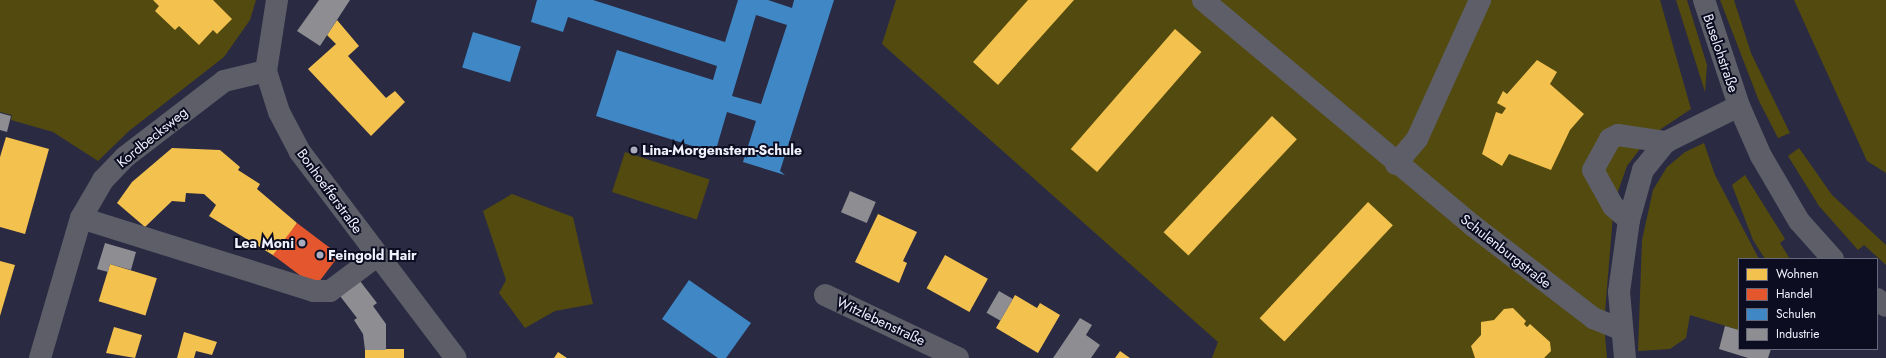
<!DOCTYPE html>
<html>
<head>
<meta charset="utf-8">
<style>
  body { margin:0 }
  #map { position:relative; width:1886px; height:358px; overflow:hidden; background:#2a2a42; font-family:Jost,sans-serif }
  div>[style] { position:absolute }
  .green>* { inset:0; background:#534a0f; transform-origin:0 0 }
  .homes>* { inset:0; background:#f2c14e; transform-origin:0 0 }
  .shops>* { inset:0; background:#e4572e; transform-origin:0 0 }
  .schools>* { inset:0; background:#3f88c5; transform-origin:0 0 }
  .industry>* { inset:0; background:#8d8d92; transform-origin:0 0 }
  .minor>* { height:22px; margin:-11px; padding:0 11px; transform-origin:11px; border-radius:11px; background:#5d5e68 }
  .dots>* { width:11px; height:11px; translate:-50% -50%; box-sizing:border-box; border:2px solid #0c0d21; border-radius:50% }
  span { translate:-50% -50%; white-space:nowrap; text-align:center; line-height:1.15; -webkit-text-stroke:4px #0c0d21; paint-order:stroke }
  .street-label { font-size:14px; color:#eff1fd }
  .poi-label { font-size:14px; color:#eff1fd; font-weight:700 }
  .left { translate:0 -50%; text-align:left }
  .right { translate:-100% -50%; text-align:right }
  .legend { position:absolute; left:1738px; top:258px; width:140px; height:92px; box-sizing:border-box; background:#0c0d21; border:1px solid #676879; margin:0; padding:5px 7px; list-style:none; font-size:12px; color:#eff1fd }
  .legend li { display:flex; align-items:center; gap:8px; height:20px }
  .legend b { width:20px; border:1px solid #676879 }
</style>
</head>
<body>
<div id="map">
  <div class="green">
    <div style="clip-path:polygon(0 0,256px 0,250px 20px,224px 57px,129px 131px,98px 161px,53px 132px,11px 120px,12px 115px,0 112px)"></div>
    <div style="clip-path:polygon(896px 0,1660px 0,1691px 109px,1649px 137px,1627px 166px,1614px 203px,1604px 324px,1607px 358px,1212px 358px,1218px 342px,882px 44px)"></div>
    <div style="clip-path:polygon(1676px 0,1687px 0,1707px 65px,1705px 92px)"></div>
    <div style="clip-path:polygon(1720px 0,1734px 0,1751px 53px,1790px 133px,1778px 138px,1759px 101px)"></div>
    <div style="clip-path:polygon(1794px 0,1886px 0,1886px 173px,1867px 161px)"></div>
    <div style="clip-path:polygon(1704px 143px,1715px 175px,1759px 259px,1739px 259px,1739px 330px,1690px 315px,1686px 338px,1670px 349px,1638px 351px,1642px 240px,1653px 190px,1667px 167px,1685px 152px)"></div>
    <div style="clip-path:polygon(1799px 148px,1832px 195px,1886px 245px,1886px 265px,1864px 245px,1858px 250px,1819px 206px,1788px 156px)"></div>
    <div style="left:625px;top:152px;width:89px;height:42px;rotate:18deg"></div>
    <div style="clip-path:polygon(1745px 175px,1785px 239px,1780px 243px,1790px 259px,1765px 259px,1753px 240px,1732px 185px)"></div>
    <div style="clip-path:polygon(512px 194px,573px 217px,593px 304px,555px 311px,525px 328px,499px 293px,506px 280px,483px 211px)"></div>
  </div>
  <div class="homes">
    <div style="clip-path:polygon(153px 0,213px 0,232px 19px,217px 34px,213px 30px,199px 45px,179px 26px,175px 30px,155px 11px,159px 6px)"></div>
    <div style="clip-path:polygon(1028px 0,1074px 0,998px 85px,973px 62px)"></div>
    <div style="clip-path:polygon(337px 20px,359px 46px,348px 56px,386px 98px,395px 91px,405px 102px,371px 136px,308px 69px,336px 44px,327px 35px)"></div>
    <div style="left:1175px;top:29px;width:35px;height:159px;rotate:41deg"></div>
    <div style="clip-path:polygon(1537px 60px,1557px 72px,1550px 84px,1584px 114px,1570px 130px,1551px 170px,1509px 154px,1502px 166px,1482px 154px,1496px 112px,1502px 114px,1506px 108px,1497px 103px,1503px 91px,1507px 94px)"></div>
    <div style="left:1272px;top:116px;width:34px;height:159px;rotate:43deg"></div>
    <div style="clip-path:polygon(6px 137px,49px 149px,25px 234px,0 227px,0 157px)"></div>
    <div style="clip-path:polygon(172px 148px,220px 150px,240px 167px,238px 170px,260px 184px,257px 189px,297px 223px,276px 257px,209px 216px,216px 205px,204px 194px,186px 193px,185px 202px,172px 201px,145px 227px,117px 203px,132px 182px)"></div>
    <div style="left:1368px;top:202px;width:34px;height:159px;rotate:43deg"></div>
    <div style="clip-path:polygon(878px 214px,917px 232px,903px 261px,907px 263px,899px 283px,855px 262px)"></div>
    <div style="left:945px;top:255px;width:49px;height:38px;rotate:29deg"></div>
    <div style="clip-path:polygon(0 261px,15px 265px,0 316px)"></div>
    <div style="left:110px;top:264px;width:49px;height:39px;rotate:17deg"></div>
    <div style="clip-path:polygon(1015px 295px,1037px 308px,1040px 303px,1060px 315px,1038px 353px,996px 328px)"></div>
    <div style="clip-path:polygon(1513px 308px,1526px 321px,1524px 324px,1527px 327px,1530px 324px,1550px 342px,1551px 351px,1544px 358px,1475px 358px,1471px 346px,1481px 335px,1481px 322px,1494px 320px,1504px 309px)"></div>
    <div style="clip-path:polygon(114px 327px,142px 335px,135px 358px,106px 353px)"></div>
    <div style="clip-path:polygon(184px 332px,217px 342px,212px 355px,196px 351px,194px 358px,177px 358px)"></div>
    <div style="left:404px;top:349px;width:9px;height:39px;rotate:90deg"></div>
    <div style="clip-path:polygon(1120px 351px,1130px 358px,1115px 358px)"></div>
    <div style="clip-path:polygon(558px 352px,567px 358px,554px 358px)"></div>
  </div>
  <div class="shops">
    <div style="left:297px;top:223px;width:53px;height:40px;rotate:37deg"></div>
  </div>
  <div class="schools">
    <div style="clip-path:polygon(evenodd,537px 0,593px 0,725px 42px,738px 0,768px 0,792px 8px,794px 0,834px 0,780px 171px,785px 175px,743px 162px,756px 121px,727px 112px,715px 153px,596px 116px,617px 50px,713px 80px,717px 66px,568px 17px,563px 32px,531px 22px,537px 0,756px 15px,787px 25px,761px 104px,732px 96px,756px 15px)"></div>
    <div style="left:473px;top:32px;width:50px;height:37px;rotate:17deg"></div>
    <div style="clip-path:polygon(689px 280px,751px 323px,726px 358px,718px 358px,662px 319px)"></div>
  </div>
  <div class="industry">
    <div style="clip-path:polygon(319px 0,350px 0,320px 46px,297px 31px)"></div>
    <div style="clip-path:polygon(0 113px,11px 116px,7px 132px,0 130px)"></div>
    <div style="left:850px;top:191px;width:28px;height:23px;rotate:23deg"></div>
    <div style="clip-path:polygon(105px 243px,136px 252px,131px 270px,110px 264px,108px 272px,97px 269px)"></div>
    <div style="clip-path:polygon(360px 281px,377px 303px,373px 306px,386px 324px,386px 350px,365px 350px,363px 334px,354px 320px,357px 318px,340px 296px)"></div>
    <div style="left:999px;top:291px;width:16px;height:25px;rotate:30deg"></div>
    <div style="clip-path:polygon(1080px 318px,1092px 325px,1086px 335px,1100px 345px,1091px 358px,1053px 358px)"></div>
    <div style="clip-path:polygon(1725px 326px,1739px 330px,1739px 349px,1771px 349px,1768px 358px,1748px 358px,1719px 349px)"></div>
  </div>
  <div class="minor">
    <div style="left:277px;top:0;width:72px;rotate:98.8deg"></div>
    <div style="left:266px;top:71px;width:43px;rotate:72.4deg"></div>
    <div style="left:279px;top:112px;width:45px;rotate:62.3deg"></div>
    <div style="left:300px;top:152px;width:258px;rotate:52.9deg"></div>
    <div style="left:1203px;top:0;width:351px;rotate:39.9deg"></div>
    <div style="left:1472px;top:225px;width:153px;rotate:37.5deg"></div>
    <div style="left:1593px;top:318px;width:29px;rotate:22deg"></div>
    <div style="left:1704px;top:0;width:112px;rotate:71.7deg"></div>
    <div style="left:1739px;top:106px;width:55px;rotate:66.3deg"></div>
    <div style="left:1761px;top:156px;width:75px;rotate:59.7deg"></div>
    <div style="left:1799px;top:221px;width:51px;rotate:48.2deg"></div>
    <div style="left:1396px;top:164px;width:33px;rotate:-50deg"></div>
    <div style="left:1417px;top:139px;width:153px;rotate:-65.6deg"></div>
    <div style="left:81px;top:218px;width:244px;rotate:17.4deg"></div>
    <div style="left:314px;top:291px;width:16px"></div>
    <div style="left:330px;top:291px;width:59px;rotate:-36.7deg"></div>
    <div style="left:1629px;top:220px;width:21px;rotate:-139deg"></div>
    <div style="left:1613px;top:206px;width:41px;rotate:-119.1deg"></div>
    <div style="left:1593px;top:170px;width:35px;rotate:-61deg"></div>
    <div style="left:1610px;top:139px;width:9px;rotate:-27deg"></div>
    <div style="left:1618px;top:135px;width:49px;rotate:8.3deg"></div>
    <div style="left:825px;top:295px;width:147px;rotate:25.3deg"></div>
    <div style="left:1877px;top:299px;width:11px;rotate:38deg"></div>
    <div style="left:40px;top:358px;width:146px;rotate:-73.7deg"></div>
    <div style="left:81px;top:218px;width:44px;rotate:-59.9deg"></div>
    <div style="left:103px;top:180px;width:32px;rotate:-46deg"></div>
    <div style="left:125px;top:157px;width:125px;rotate:-37.5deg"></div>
    <div style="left:224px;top:81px;width:43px;rotate:-13.4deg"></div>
    <div style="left:1625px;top:358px;width:66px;rotate:-95.2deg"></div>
    <div style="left:1619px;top:292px;width:73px;rotate:-82.1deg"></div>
    <div style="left:1629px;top:220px;width:52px;rotate:-74.4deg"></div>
    <div style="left:1643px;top:170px;width:36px;rotate:-51deg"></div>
    <div style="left:1666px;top:142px;width:81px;rotate:-26.3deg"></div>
  </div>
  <div class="dots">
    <div style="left:634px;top:150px;background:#aaabbc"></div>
    <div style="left:302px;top:243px;background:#aaabbc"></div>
    <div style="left:320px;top:255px;background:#aaabbc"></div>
  </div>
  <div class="street-label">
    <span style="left:1721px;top:53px;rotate:71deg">Buselohstraße</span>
    <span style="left:152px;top:137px;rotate:-39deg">Kordbecksweg</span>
    <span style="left:330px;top:191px;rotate:54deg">Bonhoefferstraße</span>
    <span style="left:1506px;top:251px;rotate:38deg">Schulenburgstraße</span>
    <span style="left:881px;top:321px;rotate:25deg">Witzlebenstraße</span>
  </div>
  <div class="poi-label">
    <span class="left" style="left:642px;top:150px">Lina-Morgenstern-Schule</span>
    <span class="right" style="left:294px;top:243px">Lea Moni</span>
    <span class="left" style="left:328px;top:255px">Feingold Hair</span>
  </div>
  <ul class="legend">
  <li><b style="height:11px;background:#f2c14e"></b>Wohnen</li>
  <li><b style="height:11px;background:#e4572e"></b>Handel</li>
  <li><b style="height:11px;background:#3f88c5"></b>Schulen</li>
  <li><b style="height:11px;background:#8d8d92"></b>Industrie</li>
  </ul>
</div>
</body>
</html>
